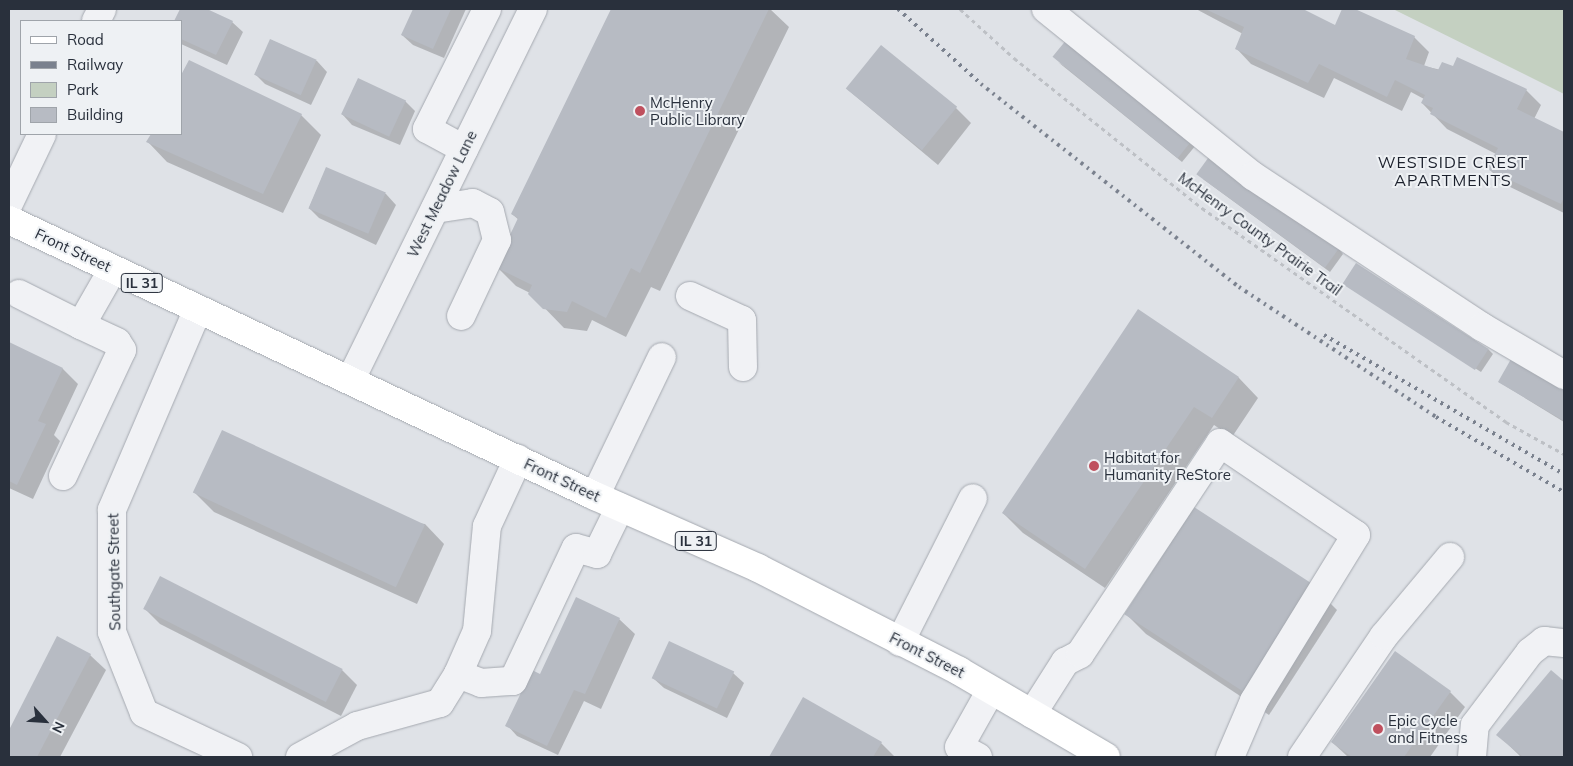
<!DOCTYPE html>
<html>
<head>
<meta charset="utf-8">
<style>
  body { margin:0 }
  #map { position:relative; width:1573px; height:766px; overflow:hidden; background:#dfe2e7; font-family:Mulish,sans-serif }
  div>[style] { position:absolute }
  .green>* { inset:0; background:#c4d0c1 }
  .shadow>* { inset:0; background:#0003 }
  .building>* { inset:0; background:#b7bbc3; transform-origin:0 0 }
  .path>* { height:3px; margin-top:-1.5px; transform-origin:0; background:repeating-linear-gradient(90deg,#bdc0c5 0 4px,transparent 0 8px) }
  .roads { filter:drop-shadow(0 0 1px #a5a9b0) drop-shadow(0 0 1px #a5a9b0) }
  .minor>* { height:28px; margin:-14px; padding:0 14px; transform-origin:14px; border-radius:14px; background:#f1f2f5 }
  .major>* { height:28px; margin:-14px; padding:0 14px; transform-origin:14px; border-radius:14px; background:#fff }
  .rail>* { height:4px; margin-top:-2px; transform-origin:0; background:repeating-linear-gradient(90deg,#7a818e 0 2.5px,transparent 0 7.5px) }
  .dots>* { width:14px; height:14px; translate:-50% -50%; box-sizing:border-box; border:2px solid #eef1f4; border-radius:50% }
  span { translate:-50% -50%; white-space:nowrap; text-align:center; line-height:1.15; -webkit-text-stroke:4px #eef1f4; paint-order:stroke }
  .shield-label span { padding:1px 4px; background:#eef1f4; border:1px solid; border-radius:4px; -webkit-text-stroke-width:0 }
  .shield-label { font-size:14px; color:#29303c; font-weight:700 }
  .poi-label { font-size:15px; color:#29303c }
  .left { translate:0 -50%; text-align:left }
  .street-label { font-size:15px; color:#29303c }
  .neighbourhood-label { font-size:16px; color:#1c212d; letter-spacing:1px }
  .frame { position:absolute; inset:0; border:10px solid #29303c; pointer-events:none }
  .legend { position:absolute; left:20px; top:20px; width:162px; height:115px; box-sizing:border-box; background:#eef1f4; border:1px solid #9fa4aa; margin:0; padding:6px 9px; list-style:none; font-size:15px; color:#29303c }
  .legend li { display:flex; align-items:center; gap:10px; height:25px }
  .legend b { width:25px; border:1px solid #9fa4aa }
  .north { position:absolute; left:20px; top:696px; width:50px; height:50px; -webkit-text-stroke:4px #eef1f4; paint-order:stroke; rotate:116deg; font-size:14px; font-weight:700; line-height:20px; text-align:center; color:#29303c }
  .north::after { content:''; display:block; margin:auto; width:18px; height:22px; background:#29303c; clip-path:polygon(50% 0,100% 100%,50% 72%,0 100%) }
</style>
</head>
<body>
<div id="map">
  <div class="green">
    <div style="clip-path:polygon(1393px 9px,1564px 9px,1564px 94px)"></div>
  </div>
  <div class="shadow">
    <div style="clip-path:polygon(181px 9px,204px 9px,232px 22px,243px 32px,227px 65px,181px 44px,181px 21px,175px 21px)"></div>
    <div style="clip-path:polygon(414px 9px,466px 9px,444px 58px,413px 45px,402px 35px)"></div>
    <div style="clip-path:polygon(612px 9px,770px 9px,789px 27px,660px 291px,651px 287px,626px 337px,592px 320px,587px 331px,564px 328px,530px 293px,516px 286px,496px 266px,519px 220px,512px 214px)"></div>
    <div style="clip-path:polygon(1196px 9px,1300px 9px,1336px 26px,1343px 9px,1352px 9px,1414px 37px,1429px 52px,1424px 66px,1526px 90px,1541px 105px,1534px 119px,1564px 133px,1564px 213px,1504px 184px,1489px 169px,1496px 154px,1447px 129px,1422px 103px,1424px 99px,1411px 92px,1402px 111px,1334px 78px,1324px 98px,1251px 64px,1236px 48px,1243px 34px)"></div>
    <div style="clip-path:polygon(271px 40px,317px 61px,327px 72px,311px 105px,265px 84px,255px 74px)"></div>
    <div style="clip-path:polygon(1058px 62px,1196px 145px,1182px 162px)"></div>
    <div style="clip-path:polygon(847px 89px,956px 108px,971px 123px,938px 165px)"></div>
    <div style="clip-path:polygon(405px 101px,415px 111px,400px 145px,352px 125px,342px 114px)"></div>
    <div style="clip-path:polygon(301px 115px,321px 135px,283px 213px,167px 162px,148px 142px,152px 134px,181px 134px)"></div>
    <div style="clip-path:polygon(1211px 156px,1339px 249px,1343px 254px,1330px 272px,1203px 179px)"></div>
    <div style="clip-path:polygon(326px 169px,386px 194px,396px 205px,376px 245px,319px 218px,309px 208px)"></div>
    <div style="clip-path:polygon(1344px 283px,1488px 349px,1493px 354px,1481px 372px)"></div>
    <div style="clip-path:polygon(1139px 311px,1239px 378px,1258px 398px,1232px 437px,1214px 425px,1105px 588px,1023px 533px,1003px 513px)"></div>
    <div style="clip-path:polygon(9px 343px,63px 369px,78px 384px,54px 435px,60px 441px,33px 499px,9px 488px)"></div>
    <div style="clip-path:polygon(1511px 361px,1564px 391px,1564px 422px,1499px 382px)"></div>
    <div style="clip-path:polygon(195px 493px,425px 524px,444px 544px,417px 604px,214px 512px)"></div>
    <div style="clip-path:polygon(1317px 590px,1337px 610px,1269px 715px,1146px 634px,1126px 614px)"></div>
    <div style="clip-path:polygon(145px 609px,342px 670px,357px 685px,341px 716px,160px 624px)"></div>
    <div style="clip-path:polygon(619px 619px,635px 634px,601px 709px,584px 701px,558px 755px,517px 736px,507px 725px,541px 675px)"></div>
    <div style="clip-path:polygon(58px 638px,90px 655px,106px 670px,60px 757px,9px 757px,9px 732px)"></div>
    <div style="clip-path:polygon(1551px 672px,1564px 683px,1564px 757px,1521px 757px,1498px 735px)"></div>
    <div style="clip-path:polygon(733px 673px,744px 683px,727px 718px,664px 688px,653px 678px)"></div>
    <div style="clip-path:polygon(1450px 692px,1465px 707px,1430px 757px,1348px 757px,1332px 742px)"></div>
    <div style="clip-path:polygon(804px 699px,881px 743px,895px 757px,770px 757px)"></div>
  </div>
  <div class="building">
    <div style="clip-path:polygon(180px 9px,207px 9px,233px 21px,216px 55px,181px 39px,181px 21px,174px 21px)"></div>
    <div style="clip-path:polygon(413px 9px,451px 9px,433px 49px,401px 35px)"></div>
    <div style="clip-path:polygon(611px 9px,769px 9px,640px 273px,631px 268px,606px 318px,572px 301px,567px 312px,543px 309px,528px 294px,532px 285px,495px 267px,518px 218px,511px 214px)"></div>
    <div style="clip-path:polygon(1205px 9px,1303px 9px,1335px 25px,1342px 9px,1355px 9px,1415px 36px,1406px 59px,1438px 70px,1442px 62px,1453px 66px,1457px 57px,1527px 89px,1517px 109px,1564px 132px,1564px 197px,1561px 204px,1487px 169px,1498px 148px,1430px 114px,1433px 108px,1421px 103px,1425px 95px,1395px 80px,1387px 97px,1319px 64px,1308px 83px,1235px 49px,1244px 27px)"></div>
    <div style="left:270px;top:39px;width:51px;height:39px;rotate:24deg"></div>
    <div style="left:1067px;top:39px;width:161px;height:23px;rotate:39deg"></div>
    <div style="left:881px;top:45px;width:98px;height:56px;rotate:39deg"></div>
    <div style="clip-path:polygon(189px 60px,302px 114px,263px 194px,146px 142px,151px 134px,181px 134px,181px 75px)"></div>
    <div style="left:358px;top:78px;width:53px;height:40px;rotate:25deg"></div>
    <div style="left:1211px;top:154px;width:159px;height:25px;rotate:36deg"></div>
    <div style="left:326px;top:167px;width:65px;height:45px;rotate:23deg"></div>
    <div style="left:1356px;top:263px;width:158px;height:25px;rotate:33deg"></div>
    <div style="clip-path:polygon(1138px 309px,1239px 377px,1212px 418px,1194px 407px,1085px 569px,1002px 513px)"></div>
    <div style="clip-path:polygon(9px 342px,63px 368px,38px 421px,46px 424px,17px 485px,9px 481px)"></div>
    <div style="clip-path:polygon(1511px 359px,1564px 390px,1564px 421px,1498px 382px)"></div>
    <div style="left:222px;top:430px;width:224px;height:69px;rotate:25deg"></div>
    <div style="left:1194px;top:507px;width:149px;height:128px;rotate:33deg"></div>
    <div style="left:160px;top:576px;width:205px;height:37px;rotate:27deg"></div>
    <div style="clip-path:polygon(576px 597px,620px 618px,585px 694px,574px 690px,547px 746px,505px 726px,532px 670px,540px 674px)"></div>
    <div style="clip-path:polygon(57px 636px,91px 654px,37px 757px,9px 757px,9px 730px)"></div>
    <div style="left:669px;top:641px;width:72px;height:41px;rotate:25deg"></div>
    <div style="clip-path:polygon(1395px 651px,1451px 691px,1404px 757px,1352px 757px,1331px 742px)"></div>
    <div style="clip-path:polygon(1551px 670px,1564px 681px,1564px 757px,1523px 757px,1496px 735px)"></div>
    <div style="clip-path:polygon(803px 697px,882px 742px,873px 757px,769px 757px)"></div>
  </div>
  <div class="path">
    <div style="left:960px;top:9px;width:73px;rotate:42.2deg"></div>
    <div style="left:1014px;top:58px;width:241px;rotate:38.6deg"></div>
    <div style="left:1202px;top:208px;width:372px;rotate:35.1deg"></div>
    <div style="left:1506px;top:422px;width:66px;rotate:28.9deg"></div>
  </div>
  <div class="roads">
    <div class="minor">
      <div style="left:1046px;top:9px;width:266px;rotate:38.9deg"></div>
      <div style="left:1253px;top:176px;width:274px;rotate:33.4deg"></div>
      <div style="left:1482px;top:327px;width:95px;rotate:30.3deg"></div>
      <div style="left:96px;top:21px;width:13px;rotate:-63deg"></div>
      <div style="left:464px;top:149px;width:42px;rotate:-151.6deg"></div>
      <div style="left:427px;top:129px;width:134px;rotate:-63.4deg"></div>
      <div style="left:9px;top:203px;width:76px;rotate:-64.4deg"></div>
      <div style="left:435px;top:209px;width:38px;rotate:-9deg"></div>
      <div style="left:473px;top:203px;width:19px;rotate:28deg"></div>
      <div style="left:490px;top:212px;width:29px;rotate:76deg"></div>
      <div style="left:497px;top:240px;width:84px;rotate:115.3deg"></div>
      <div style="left:19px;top:294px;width:69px;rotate:26.6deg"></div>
      <div style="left:690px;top:296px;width:57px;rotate:24.8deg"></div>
      <div style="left:742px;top:320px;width:47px;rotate:88.8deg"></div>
      <div style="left:198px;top:309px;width:219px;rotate:113.2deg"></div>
      <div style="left:112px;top:510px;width:122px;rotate:90deg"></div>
      <div style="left:112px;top:632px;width:87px;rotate:68.4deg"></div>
      <div style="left:144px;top:713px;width:104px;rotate:25.1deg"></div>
      <div style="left:351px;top:379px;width:412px;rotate:-63.8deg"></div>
      <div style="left:63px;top:476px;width:139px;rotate:-64.9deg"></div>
      <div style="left:122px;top:350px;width:9px;rotate:-122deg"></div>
      <div style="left:117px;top:342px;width:40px;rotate:-155deg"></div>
      <div style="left:81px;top:325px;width:64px;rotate:-60.3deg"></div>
      <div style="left:595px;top:496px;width:154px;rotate:-64.3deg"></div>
      <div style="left:900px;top:642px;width:161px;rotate:-63.1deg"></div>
      <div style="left:458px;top:674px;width:25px;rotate:21deg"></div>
      <div style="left:481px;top:683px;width:32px;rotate:-4deg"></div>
      <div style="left:513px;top:681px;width:147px;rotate:-64.7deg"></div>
      <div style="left:576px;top:548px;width:22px;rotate:16deg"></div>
      <div style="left:597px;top:554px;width:52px;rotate:-63.9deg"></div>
      <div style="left:1032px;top:714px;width:62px;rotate:-57.6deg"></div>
      <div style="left:1065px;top:662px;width:17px;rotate:-28deg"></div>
      <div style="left:1080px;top:654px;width:253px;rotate:-56.4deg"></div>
      <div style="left:1220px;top:443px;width:164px;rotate:34.1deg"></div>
      <div style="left:1356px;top:535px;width:195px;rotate:121.6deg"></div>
      <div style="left:1254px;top:701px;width:61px;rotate:113.2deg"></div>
      <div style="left:300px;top:757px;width:65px;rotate:-28.5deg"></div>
      <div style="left:357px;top:726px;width:86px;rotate:-15.5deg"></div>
      <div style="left:440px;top:703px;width:34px;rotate:-58deg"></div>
      <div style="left:458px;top:674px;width:47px;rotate:-66.2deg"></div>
      <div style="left:477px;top:631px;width:105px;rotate:-84.6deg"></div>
      <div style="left:487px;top:526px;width:74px;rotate:-65.2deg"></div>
      <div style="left:978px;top:757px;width:21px;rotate:-152deg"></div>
      <div style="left:959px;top:747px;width:65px;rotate:-60.7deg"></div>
      <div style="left:1302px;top:757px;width:146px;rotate:-55.9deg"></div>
      <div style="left:1384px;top:636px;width:103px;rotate:-50.1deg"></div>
      <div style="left:1472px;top:757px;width:32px;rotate:-85deg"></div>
      <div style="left:1475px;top:725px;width:91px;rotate:-53deg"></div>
      <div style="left:1530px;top:652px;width:18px;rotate:-38deg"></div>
      <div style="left:1544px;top:641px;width:20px;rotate:6deg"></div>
    </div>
    <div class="major">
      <div style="left:9px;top:220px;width:648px;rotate:25.22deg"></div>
      <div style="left:595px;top:496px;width:178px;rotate:23.8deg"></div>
      <div style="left:758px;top:568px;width:226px;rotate:27.1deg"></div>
      <div style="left:959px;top:671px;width:170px;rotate:30.3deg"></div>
    </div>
  </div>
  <div class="rail">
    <div style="left:898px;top:9px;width:112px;rotate:42.1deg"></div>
    <div style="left:981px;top:84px;width:328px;rotate:38.2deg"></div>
    <div style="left:1239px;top:287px;width:236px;rotate:33.4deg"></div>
    <div style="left:1436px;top:417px;width:148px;rotate:30.4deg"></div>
    <div style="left:1324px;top:335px;width:277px;rotate:30.1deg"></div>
  </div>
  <div class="dots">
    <div style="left:640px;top:111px;background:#bf505e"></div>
    <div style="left:1094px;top:466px;background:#bf505e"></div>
    <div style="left:1378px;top:729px;background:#bf505e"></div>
  </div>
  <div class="shield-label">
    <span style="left:142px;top:283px">IL 31</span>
    <span style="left:696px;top:541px">IL 31</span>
  </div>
  <div class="poi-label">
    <span class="left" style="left:650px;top:111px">McHenry<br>Public Library</span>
    <span class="left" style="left:1104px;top:466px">Habitat for<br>Humanity ReStore</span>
    <span class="left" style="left:1388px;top:729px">Epic Cycle<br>and Fitness</span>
  </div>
  <div class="street-label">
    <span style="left:442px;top:194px;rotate:-64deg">West Meadow Lane</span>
    <span style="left:1260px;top:234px;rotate:36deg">McHenry County Prairie Trail</span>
    <span style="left:73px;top:250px;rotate:25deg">Front Street</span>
    <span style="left:562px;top:480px;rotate:25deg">Front Street</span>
    <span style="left:114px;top:572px;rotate:-91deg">Southgate Street</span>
    <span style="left:927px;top:655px;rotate:27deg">Front Street</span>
  </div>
  <div class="neighbourhood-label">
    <span style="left:1453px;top:171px">WESTSIDE CREST<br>APARTMENTS</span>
  </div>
  <div class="frame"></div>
  <ul class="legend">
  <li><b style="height:6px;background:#fff"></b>Road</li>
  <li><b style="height:6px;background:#7a818e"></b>Railway</li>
  <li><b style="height:14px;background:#c4d0c1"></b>Park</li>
  <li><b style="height:14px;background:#b7bbc3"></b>Building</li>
  </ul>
  <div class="north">N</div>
</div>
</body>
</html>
